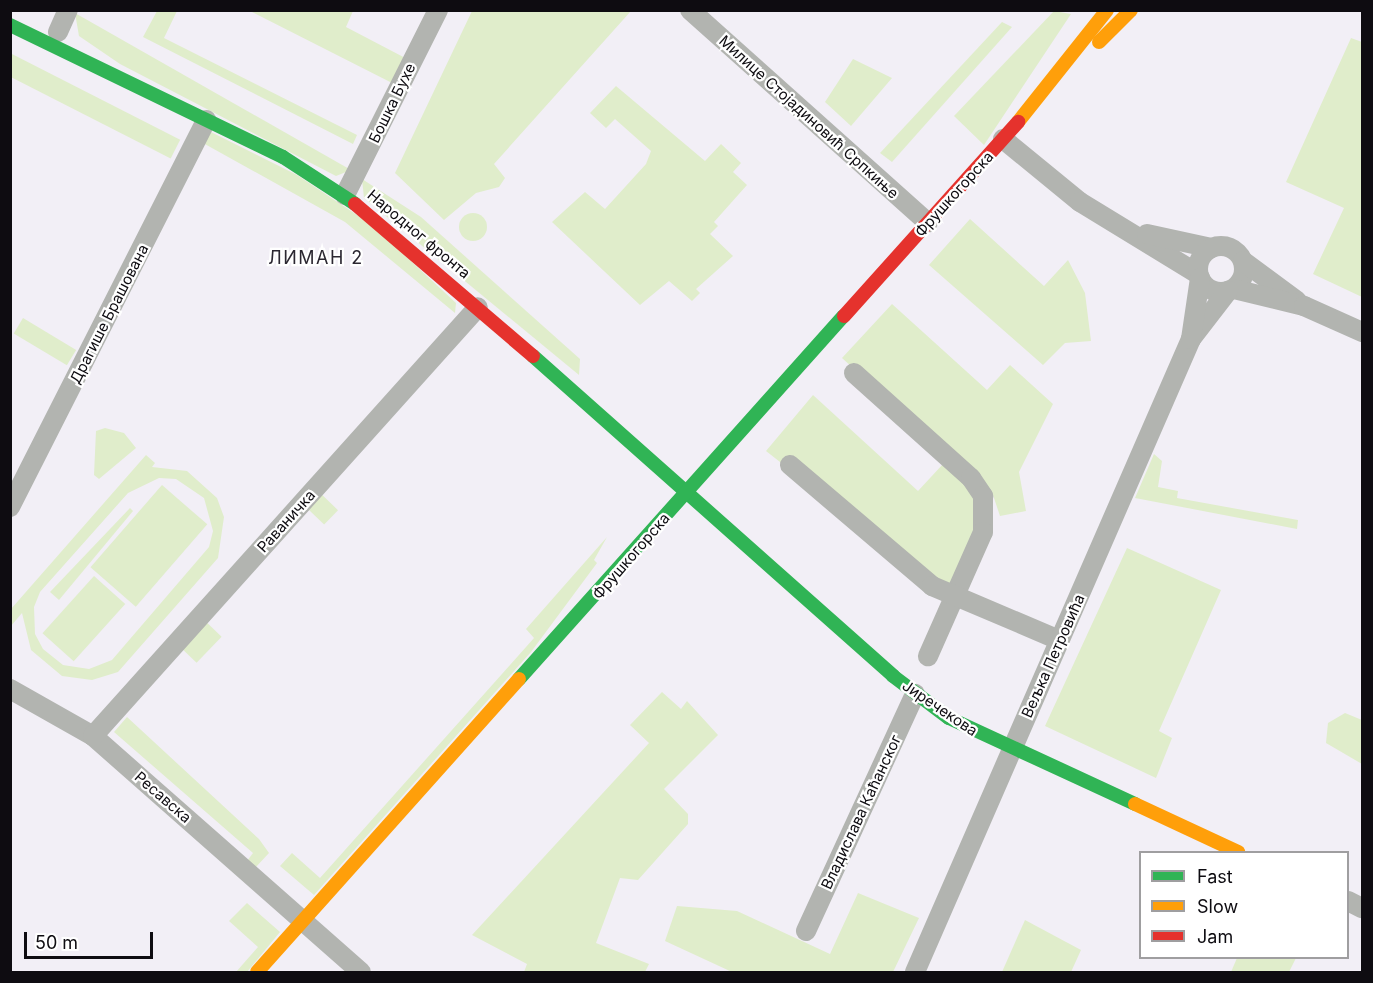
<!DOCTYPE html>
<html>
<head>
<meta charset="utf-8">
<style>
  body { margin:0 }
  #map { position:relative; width:1373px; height:983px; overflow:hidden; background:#f2eff6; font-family:Inter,sans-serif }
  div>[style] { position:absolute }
  .green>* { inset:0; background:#e0edcb; transform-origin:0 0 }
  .round { border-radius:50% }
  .street>* { height:20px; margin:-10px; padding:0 10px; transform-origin:10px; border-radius:10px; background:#b2b4b0 }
  .street>.ring { margin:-10px; padding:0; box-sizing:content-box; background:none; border:20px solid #b2b4b0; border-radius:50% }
  .fast>* { height:14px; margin:-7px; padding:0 7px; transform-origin:7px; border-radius:7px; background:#30b455 }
  .slow>* { height:14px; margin:-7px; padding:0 7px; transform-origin:7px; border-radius:7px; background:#ff9f0a }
  .jam>* { height:14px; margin:-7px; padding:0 7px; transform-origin:7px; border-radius:7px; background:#e5322d }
  span { translate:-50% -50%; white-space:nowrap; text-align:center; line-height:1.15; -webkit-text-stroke:4.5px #fff; paint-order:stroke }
  .street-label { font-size:15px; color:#0e0c11 }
  .quarter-label { font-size:18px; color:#2b2731; letter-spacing:1.5px }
  .frame { position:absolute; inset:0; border:12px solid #0e0c11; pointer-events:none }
  .legend { position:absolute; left:1139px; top:851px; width:210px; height:108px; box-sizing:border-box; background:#fff; border:2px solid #9f9ea0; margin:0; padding:8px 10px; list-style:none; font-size:18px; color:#0e0c11 }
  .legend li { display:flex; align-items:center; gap:12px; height:30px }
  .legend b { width:30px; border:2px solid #9f9ea0 }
  .scale { position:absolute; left:24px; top:932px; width:129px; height:27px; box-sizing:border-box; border:3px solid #0e0c11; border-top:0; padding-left:8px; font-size:18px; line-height:21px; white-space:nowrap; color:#0e0c11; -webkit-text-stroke:4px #fff; paint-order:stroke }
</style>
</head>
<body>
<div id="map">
  <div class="green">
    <div style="clip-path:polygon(157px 11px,177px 11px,164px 38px,357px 135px,353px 144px,143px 37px)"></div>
    <div style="clip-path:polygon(250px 11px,353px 11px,346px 27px,411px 61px,398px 86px)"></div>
    <div style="clip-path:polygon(472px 11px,631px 11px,494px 164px,505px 178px,499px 187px,476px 193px,444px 220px,395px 173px)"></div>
    <div style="clip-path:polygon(1054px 11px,1071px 14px,984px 145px,954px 116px)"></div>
    <div style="clip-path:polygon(75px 13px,351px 170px,336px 176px,120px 64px,79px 36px)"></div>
    <div style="clip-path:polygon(1002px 22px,1012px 27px,892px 162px,880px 153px)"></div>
    <div style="clip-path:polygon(1351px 38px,1362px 42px,1362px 297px,1313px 274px,1344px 208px,1286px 182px)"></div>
    <div style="left:10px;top:53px;width:191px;height:21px;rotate:27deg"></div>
    <div style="clip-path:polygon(853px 59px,892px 78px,851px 126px,825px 102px)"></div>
    <div style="clip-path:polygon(616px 86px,705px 161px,721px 144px,741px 163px,733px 172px,747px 185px,714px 222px,718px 226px,710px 234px,733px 256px,696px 289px,700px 293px,692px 301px,669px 281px,640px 305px,552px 222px,585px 192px,605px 209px,646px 164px,651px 151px,615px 119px,606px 128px,590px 113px)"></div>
    <div style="clip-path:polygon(211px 132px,297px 175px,372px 225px,456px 303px,455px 313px,345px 222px,203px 143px)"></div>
    <div style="clip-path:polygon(362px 179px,421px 217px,580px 359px,579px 375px,364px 198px)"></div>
    <div class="round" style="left:459px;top:213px;width:28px;height:28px"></div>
    <div style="clip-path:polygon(970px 219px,1044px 286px,1068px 260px,1085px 293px,1091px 341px,1065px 343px,1043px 365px,929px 265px)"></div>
    <div style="clip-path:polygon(892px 304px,987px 390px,1010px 365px,1053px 404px,1019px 472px,1026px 511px,1000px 516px,993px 495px,842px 358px)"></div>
    <div style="left:23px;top:318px;width:62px;height:18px;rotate:31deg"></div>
    <div style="clip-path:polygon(813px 395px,918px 491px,943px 464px,969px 481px,984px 514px,951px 588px,933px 582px,766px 451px)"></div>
    <div style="clip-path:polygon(105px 428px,124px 433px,136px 448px,99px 479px,94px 475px,96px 431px)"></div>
    <div style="clip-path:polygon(1154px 454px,1162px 461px,1158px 487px,1178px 491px,1177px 498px,1298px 520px,1297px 529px,1135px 498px)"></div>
    <div style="clip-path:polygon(evenodd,146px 455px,155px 463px,152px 467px,187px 471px,217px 498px,224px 517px,218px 558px,118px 672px,92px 680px,62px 676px,31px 650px,22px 613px,11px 626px,11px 609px,146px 455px,159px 478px,176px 479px,204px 498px,213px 531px,209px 547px,112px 660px,89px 669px,63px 665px,43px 649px,35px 634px,34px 607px,40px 592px,128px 493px,159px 478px)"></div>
    <div style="left:162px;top:485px;width:60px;height:109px;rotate:41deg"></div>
    <div style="left:315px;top:488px;width:32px;height:20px;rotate:44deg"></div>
    <div style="clip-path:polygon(130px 508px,133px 511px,59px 600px,50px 592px)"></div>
    <div style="clip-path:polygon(607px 537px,594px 560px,597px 563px,531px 652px,314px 895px,280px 866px,292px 853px,320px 878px,534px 638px,526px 629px)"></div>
    <div style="clip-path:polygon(1127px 548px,1221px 590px,1159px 731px,1172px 738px,1156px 778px,1045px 726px)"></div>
    <div style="left:94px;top:576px;width:42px;height:77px;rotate:42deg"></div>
    <div style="left:200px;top:616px;width:30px;height:36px;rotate:44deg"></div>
    <div style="clip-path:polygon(662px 692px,681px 709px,687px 701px,718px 735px,664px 789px,688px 814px,688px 824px,638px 880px,620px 878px,596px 943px,649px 964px,645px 972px,524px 972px,527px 964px,472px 935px,649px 743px,630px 725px)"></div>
    <div style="clip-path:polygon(1345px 713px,1362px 720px,1362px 764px,1326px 743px,1328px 723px)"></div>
    <div style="clip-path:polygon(127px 717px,259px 839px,269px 853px,255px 868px,247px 861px,253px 853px,114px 732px)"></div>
    <div style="clip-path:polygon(858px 893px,919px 918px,893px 972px,732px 972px,665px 941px,677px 906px,737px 911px,830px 954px)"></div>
    <div style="clip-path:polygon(247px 903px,280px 932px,247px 972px,236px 972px,258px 947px,229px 921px)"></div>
    <div style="clip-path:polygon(1025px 920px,1081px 950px,1071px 972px,1002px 972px)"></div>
    <div style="clip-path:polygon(1237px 958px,1296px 958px,1289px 972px,1231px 972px)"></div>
  </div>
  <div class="street">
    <div style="left:690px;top:10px;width:319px;rotate:41.8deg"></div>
    <div style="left:58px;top:32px;width:24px;rotate:-66deg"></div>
    <div style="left:1003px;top:139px;width:99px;rotate:39.3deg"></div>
    <div style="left:1080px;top:202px;width:138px;rotate:31.4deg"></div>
    <div style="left:345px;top:195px;width:207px;rotate:-63.3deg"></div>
    <div style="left:1147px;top:234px;width:66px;rotate:12.2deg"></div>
    <div class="ring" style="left:1198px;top:246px;width:26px;height:26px"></div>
    <div style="left:1243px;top:261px;width:67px;rotate:36.5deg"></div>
    <div style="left:1234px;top:289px;width:72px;rotate:13.7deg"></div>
    <div style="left:1304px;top:306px;width:64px;rotate:24.1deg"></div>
    <div style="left:1191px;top:339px;width:61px;rotate:-52.4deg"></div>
    <div style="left:854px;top:373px;width:157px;rotate:41.9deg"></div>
    <div style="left:971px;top:478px;width:22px;rotate:56deg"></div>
    <div style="left:983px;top:496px;width:36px;rotate:90deg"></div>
    <div style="left:983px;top:532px;width:136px;rotate:113.9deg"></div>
    <div style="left:790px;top:465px;width:187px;rotate:40.4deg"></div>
    <div style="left:932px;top:586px;width:138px;rotate:23deg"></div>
    <div style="left:10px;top:507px;width:434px;rotate:-63.1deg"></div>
    <div style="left:10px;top:689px;width:95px;rotate:29.5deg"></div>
    <div style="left:93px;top:736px;width:357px;rotate:41.4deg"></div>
    <div style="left:93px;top:736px;width:576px;rotate:-48.09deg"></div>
    <div style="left:1348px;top:901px;width:16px;rotate:27deg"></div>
    <div style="left:806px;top:931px;width:261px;rotate:-65.3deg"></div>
    <div style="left:915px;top:972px;width:691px;rotate:-66.44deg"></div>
    <div style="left:1191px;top:339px;width:62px;rotate:-81.6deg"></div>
  </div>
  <div class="fast">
    <div style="left:10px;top:25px;width:303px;rotate:25.8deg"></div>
    <div style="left:283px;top:157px;width:86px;rotate:33.1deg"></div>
    <div style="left:533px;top:356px;width:482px;rotate:41.6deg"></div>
    <div style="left:893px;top:676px;width:70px;rotate:36.9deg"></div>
    <div style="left:949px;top:718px;width:205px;rotate:24.8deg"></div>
    <div style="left:519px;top:679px;width:487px;rotate:-48.2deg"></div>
  </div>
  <div class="slow">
    <div style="left:1099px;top:42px;width:45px;rotate:-45deg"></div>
    <div style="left:1018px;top:122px;width:143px;rotate:-51.5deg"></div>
    <div style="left:1135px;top:804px;width:114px;rotate:25deg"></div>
    <div style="left:257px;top:972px;width:393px;rotate:-48.2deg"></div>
  </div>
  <div class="jam">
    <div style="left:355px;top:204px;width:234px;rotate:40.5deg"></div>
    <div style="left:844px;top:316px;width:261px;rotate:-48.1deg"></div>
  </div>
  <div class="street-label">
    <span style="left:392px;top:103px;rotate:-64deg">Бошка Бухе</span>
    <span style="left:809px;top:117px;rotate:42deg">Милице Стојадиновић Српкиње</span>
    <span style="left:954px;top:194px;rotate:-48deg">Фрушкогорска</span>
    <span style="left:419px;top:234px;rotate:40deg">Народног фронта</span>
    <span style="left:109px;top:314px;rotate:-63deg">Драгише Брашована</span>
    <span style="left:286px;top:521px;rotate:-48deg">Раваничка</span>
    <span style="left:631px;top:556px;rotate:-49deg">Фрушкогорска</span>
    <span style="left:1053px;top:656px;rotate:-66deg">Вељка Петровића</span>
    <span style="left:940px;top:708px;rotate:34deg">Јиречекова</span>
    <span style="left:163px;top:797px;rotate:41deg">Ресавска</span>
    <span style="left:861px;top:812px;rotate:-65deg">Владислава Каћанског</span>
  </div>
  <div class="quarter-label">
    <span style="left:316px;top:258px">ЛИМАН 2</span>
  </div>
  <div class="frame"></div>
  <ul class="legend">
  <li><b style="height:8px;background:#30b455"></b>Fast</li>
  <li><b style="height:8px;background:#ff9f0a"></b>Slow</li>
  <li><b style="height:8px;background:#e5322d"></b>Jam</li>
  </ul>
  <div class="scale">50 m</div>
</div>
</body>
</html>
